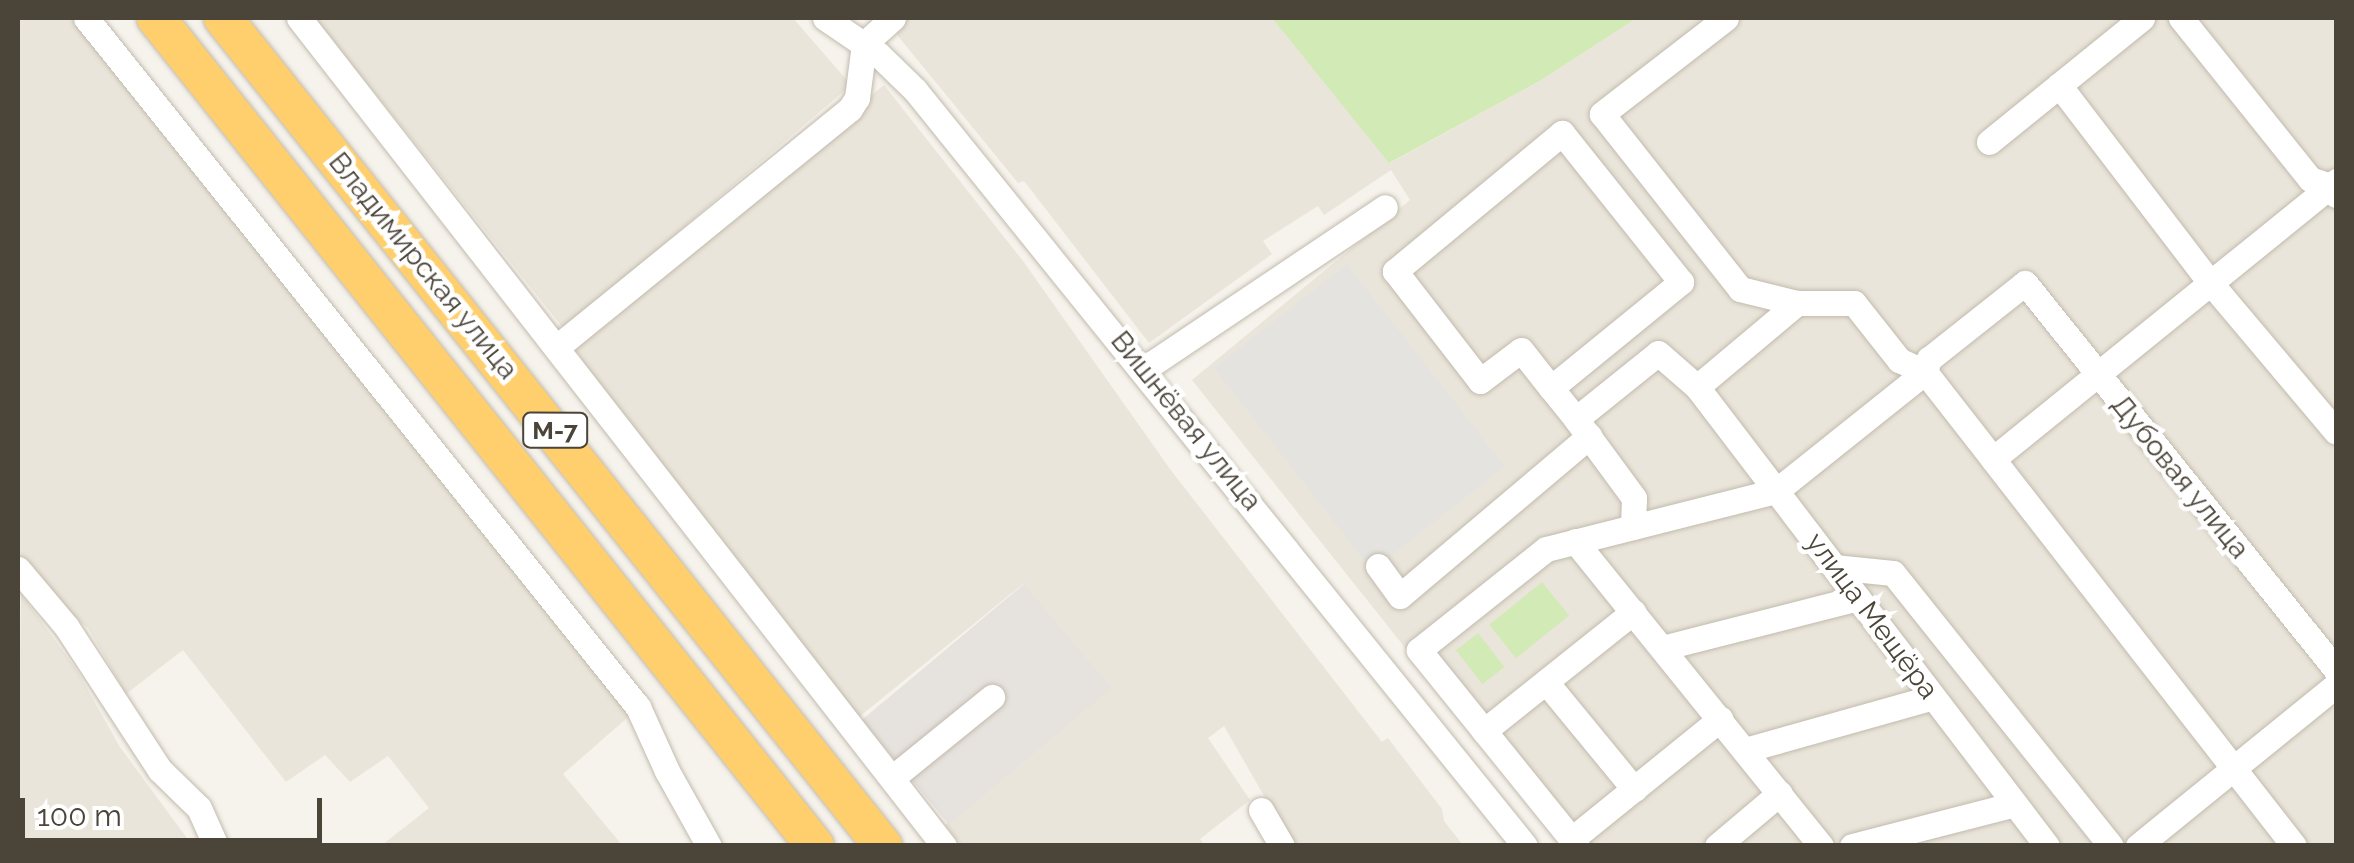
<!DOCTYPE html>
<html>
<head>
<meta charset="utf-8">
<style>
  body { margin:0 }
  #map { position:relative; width:2354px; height:863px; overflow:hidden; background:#f6f3ec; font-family:Raleway,sans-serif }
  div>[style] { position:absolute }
  .residential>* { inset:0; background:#eae5da }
  .industrial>* { inset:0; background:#e6e2dd; transform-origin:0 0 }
  .green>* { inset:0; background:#d2eab5; transform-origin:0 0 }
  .parking>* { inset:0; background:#e5e3e0; transform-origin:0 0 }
  .roads { filter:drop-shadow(0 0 2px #c2bbae) drop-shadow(0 0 2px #c2bbae) }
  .minor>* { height:25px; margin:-12.5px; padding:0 12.5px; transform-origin:12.5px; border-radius:12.5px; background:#fff }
  .highway>* { height:38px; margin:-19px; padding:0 19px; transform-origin:19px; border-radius:19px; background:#ffcf6e }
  span { translate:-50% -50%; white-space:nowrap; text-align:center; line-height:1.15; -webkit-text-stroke:9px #fff; paint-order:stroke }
  .shield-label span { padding:2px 8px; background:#fff; border:2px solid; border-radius:8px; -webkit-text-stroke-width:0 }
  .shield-label { font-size:25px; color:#4b4439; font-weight:700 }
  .street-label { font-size:28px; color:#4b4439 }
  .frame { position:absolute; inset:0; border:20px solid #4b4439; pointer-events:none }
  .scale { position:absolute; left:20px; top:798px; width:302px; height:45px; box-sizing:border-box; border:5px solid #4b4439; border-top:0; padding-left:12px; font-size:30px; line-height:35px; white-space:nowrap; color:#4b4439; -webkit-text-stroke:8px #fff; paint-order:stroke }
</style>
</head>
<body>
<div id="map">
  <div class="residential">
    <div style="clip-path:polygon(18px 18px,72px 18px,178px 142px,634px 712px,563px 774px,622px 845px,382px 845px,429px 808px,388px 756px,350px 782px,325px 755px,286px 782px,183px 650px,126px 694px,88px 628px,51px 601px,21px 562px,18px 557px)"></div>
    <div style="clip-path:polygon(315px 18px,793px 18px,851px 85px,564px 329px)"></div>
    <div style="clip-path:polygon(910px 18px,1272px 18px,1390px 163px,1538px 82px,1637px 18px,2336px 18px,2336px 845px,1562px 845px,1192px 380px,1410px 200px,1391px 170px,1324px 215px,1318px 206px,1263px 241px,1272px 254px,1149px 343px,1024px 181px,1018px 183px,893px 30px)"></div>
    <div style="clip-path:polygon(884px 85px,1023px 261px,1170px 469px,1382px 742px,1388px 738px,1442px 809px,1444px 821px,1463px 845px,1292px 845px,1224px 726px,1208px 738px,1250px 800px,1200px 839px,1204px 845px,961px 845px,945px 825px,1110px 689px,1023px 584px,859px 717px,585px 364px,571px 343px)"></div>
    <div style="clip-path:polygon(21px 594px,76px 669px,120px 747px,192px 845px,18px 845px)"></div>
  </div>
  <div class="industrial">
    <div style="left:1024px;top:584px;width:136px;height:212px;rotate:50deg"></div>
  </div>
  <div class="green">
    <div style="clip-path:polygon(1272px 18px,1637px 18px,1538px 82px,1389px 163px)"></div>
    <div style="left:1542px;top:582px;width:43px;height:68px;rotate:51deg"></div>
    <div style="left:1478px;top:633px;width:43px;height:28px;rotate:52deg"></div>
  </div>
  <div class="parking">
    <div style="left:1347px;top:264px;width:257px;height:169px;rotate:52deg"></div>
  </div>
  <div class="roads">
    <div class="minor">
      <div style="left:86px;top:18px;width:883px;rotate:51.3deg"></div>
      <div style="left:638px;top:707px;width:70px;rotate:65.6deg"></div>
      <div style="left:667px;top:771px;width:86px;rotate:60.8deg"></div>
      <div style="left:299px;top:18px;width:1050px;rotate:52.08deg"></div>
      <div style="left:825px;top:18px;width:64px;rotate:34.2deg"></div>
      <div style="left:878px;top:54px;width:52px;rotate:44.2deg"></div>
      <div style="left:915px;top:90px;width:971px;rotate:51.1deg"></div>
      <div style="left:1726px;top:18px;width:157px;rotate:142.3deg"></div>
      <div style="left:1602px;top:114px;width:223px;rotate:51.7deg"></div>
      <div style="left:1740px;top:289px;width:59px;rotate:13.8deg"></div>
      <div style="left:2181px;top:18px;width:206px;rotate:51.3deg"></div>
      <div style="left:2310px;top:179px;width:21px;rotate:19deg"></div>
      <div style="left:2330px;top:186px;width:11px;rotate:56deg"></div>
      <div style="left:2059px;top:85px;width:247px;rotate:52.6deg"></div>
      <div style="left:2209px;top:281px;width:197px;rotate:49.9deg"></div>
      <div style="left:1989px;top:142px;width:197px;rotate:-39deg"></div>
      <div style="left:557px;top:347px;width:377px;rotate:-39.1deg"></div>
      <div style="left:850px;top:109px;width:13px;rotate:-58deg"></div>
      <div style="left:857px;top:98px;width:54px;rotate:-82.6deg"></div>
      <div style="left:864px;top:44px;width:39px;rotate:-42deg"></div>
      <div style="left:1144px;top:369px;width:290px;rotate:-33.9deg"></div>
      <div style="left:1697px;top:387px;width:131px;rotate:-40deg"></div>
      <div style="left:1797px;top:303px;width:57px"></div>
      <div style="left:1854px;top:303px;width:73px;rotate:51.7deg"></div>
      <div style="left:1899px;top:360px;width:29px;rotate:25deg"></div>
      <div style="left:1925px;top:372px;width:14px;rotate:-73deg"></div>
      <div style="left:1929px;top:359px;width:122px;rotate:-38.4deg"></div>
      <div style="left:2025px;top:283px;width:496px;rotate:51.2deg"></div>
      <div style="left:1551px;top:388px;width:168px;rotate:-39.2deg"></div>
      <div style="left:1681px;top:282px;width:191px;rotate:-128.6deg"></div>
      <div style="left:1562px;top:133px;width:217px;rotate:140.4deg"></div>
      <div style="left:1395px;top:271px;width:139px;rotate:52.3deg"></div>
      <div style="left:1480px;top:381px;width:51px;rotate:-37.1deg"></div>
      <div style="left:1521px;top:350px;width:48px;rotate:51.7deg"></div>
      <div style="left:1551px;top:388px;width:40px;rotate:51deg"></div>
      <div style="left:1633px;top:527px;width:29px;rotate:-88deg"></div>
      <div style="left:1634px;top:498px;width:98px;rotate:-126.3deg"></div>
      <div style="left:1576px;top:419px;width:105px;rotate:-38.8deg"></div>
      <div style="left:1658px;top:353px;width:52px;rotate:41.1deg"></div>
      <div style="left:1697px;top:387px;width:577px;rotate:52.67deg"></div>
      <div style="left:1575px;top:541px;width:392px;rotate:51.1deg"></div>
      <div style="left:1378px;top:566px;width:37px;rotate:54deg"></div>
      <div style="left:1400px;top:596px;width:248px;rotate:-40.2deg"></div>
      <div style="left:1834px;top:567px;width:59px;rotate:5.8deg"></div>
      <div style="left:1893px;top:573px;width:349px;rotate:51.4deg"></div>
      <div style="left:18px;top:569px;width:75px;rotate:49.9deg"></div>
      <div style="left:66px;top:626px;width:172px;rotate:56.9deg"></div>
      <div style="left:160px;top:770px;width:54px;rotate:44.3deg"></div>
      <div style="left:199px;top:808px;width:42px;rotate:65.9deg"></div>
      <div style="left:1662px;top:648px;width:202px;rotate:-14.3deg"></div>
      <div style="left:1546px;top:682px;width:139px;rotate:50.6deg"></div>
      <div style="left:1484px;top:731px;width:191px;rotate:-38.6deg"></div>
      <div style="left:1745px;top:750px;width:195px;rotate:-15.7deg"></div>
      <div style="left:892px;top:778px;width:129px;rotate:-39deg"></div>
      <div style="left:1261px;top:810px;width:42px;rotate:59.7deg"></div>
      <div style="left:1572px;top:839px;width:191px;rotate:-39deg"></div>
      <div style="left:1577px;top:846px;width:252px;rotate:-128.9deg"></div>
      <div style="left:1419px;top:650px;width:162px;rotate:-38.5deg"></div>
      <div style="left:1546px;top:549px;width:237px;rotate:-14.2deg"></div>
      <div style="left:1776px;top:491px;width:191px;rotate:-38.6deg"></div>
      <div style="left:1925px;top:372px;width:110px;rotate:52deg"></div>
      <div style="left:1717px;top:846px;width:82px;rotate:-40.1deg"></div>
      <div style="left:1852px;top:846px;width:168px;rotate:-14.4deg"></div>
      <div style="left:2138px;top:846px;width:255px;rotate:-39.1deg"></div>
      <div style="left:2294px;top:846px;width:490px;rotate:-127.9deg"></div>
      <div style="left:1993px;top:459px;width:442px;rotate:-39deg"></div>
    </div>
    <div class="highway">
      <div style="left:156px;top:18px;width:1058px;rotate:51.48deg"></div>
      <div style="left:223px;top:18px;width:1059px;rotate:51.44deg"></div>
    </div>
  </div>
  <div class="shield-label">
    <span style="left:555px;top:430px">М-7</span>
  </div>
  <div class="street-label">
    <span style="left:423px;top:266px;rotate:51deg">Владимирская улица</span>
    <span style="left:1186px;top:421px;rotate:51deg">Вишнёвая улица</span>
    <span style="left:2180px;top:477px;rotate:51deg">Дубовая улица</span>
    <span style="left:1872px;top:616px;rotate:53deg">улица Мещёра</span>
  </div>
  <div class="frame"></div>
  <div class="scale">100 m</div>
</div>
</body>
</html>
